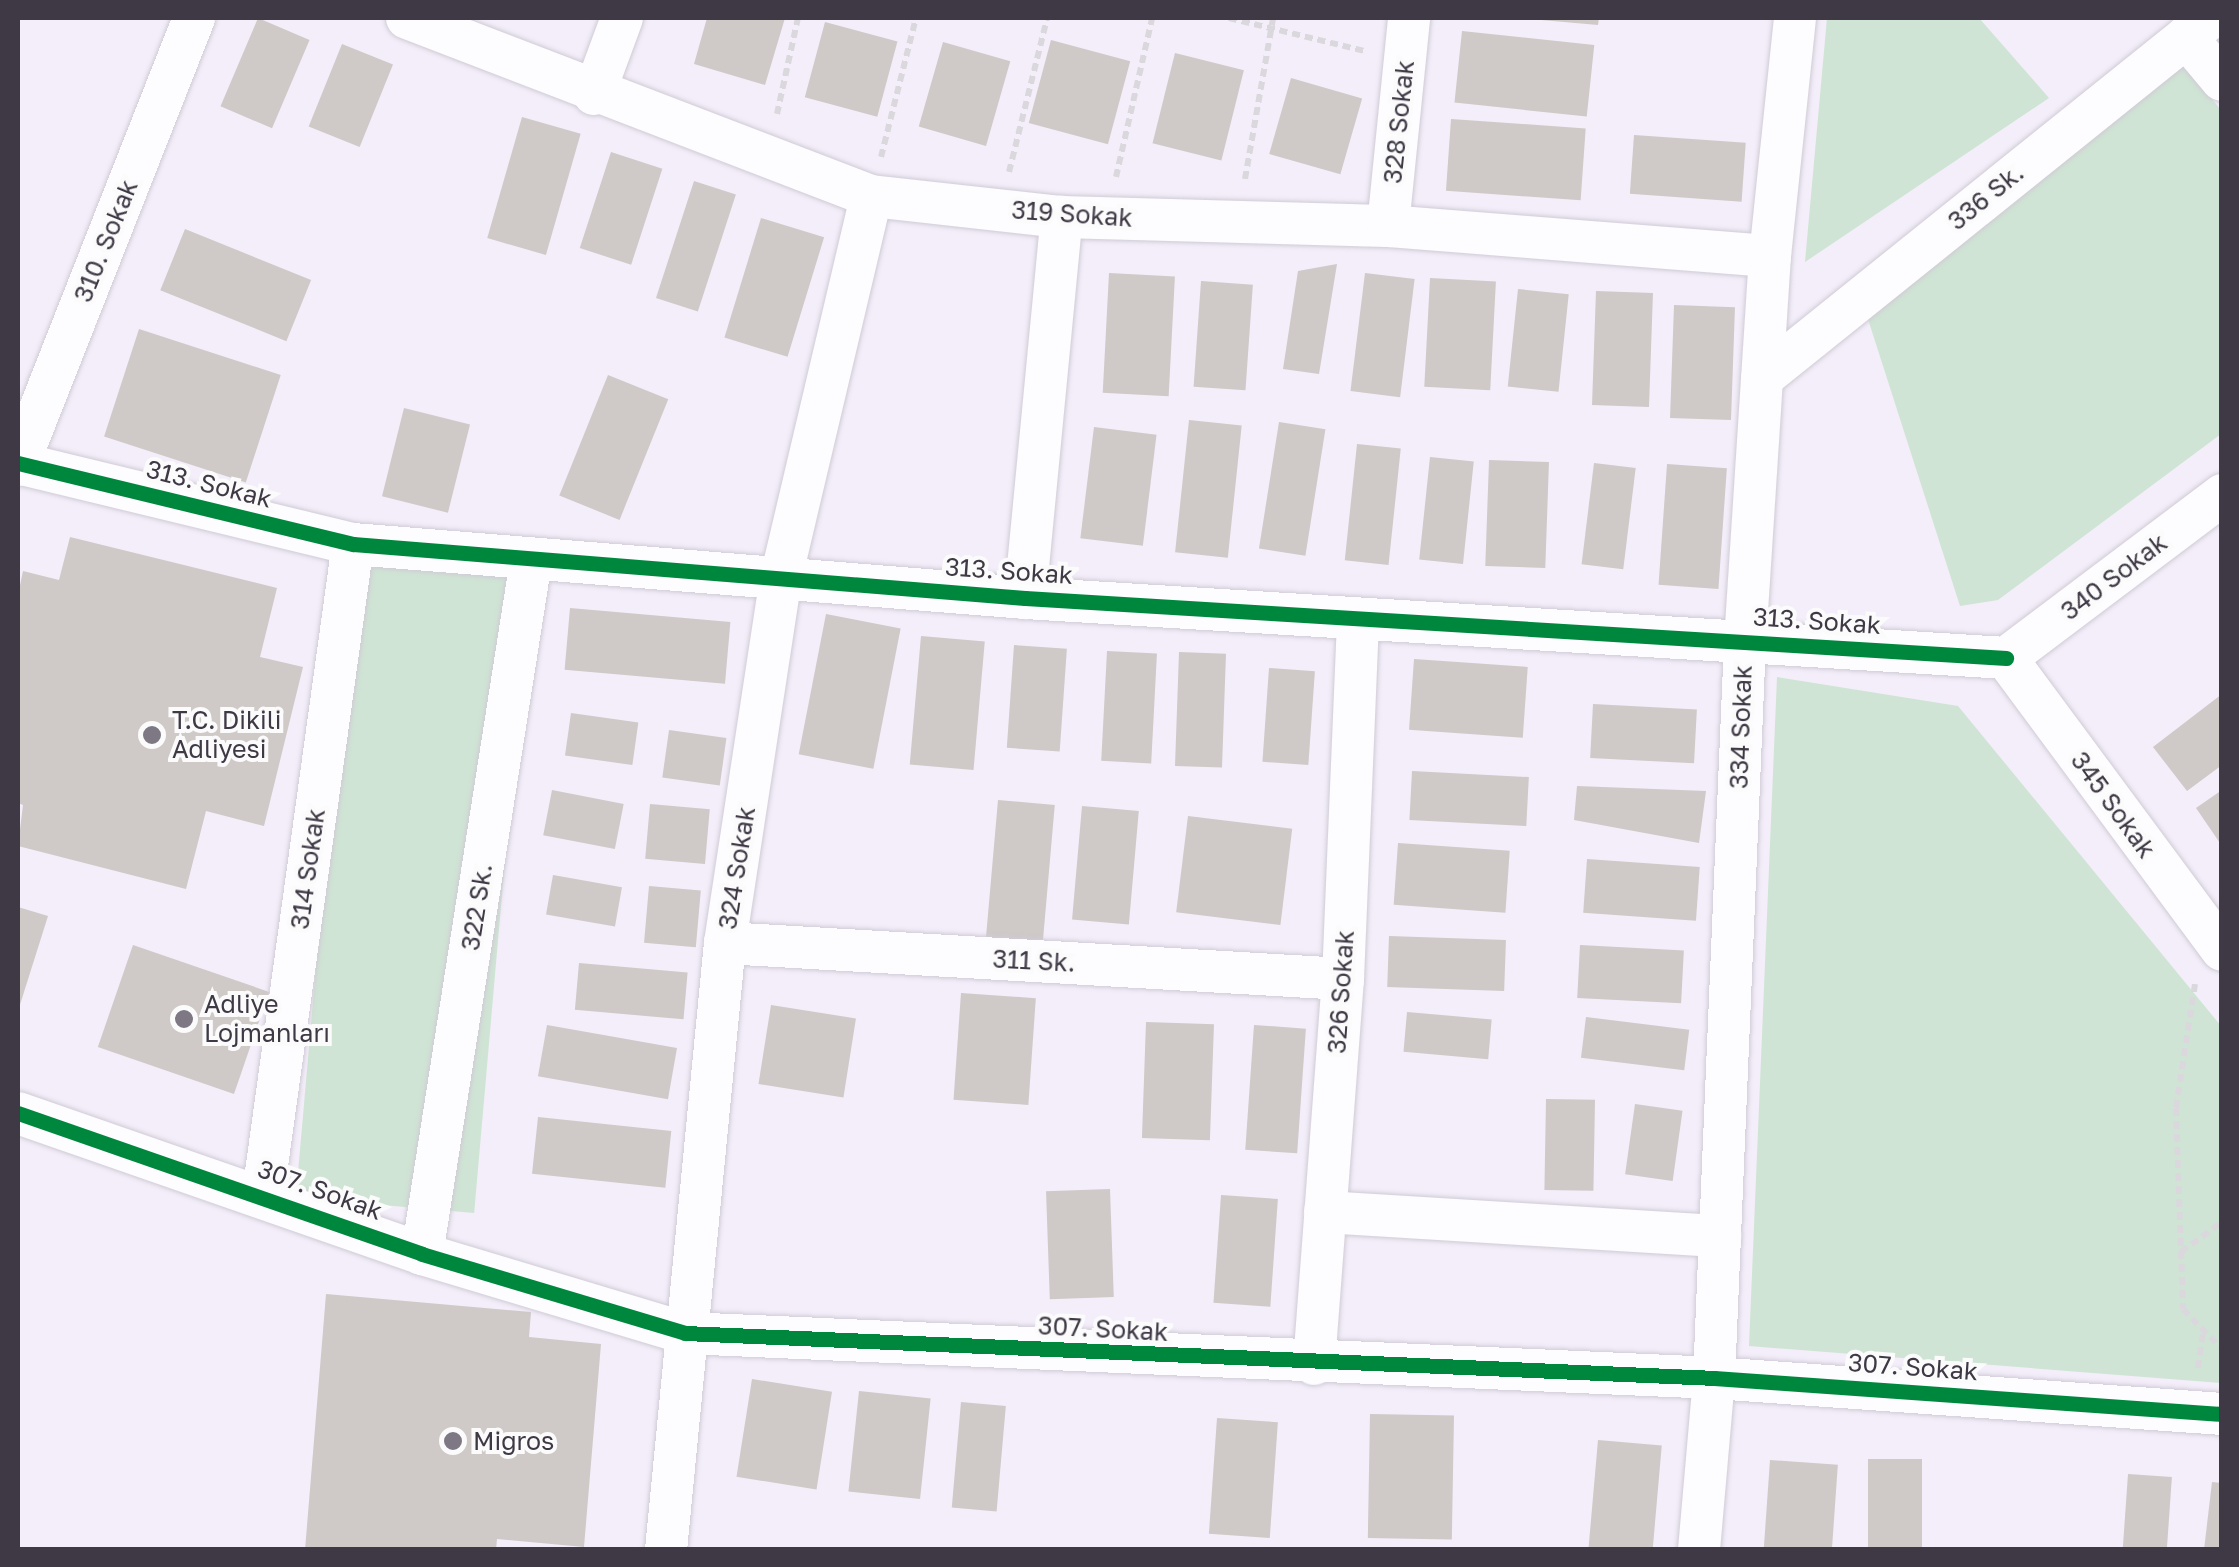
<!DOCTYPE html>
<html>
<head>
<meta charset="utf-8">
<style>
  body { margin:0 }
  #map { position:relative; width:2239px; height:1567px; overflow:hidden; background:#f3eef9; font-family:"Golos Text",sans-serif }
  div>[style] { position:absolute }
  .green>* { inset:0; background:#cfe4d4; transform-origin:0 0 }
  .building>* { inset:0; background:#cfc9c8; transform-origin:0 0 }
  .path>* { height:6px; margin-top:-3px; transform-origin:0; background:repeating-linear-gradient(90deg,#dad8dc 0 8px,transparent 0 13px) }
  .roads { filter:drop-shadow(0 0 2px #d0cbd6) drop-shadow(0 0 2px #d0cbd6) }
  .street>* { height:42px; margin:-21px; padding:0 21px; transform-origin:21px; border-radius:21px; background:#fdfcfe }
  .cycleway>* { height:15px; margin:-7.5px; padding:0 7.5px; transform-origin:7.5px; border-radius:7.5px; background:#00873e }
  .dots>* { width:28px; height:28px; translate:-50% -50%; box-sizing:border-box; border:5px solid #fbfbfb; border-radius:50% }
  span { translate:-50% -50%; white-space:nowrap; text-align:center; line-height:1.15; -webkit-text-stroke:8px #fbfbfb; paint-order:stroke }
  .street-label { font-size:25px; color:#3f3946 }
  .poi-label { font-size:25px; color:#3f3946 }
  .left { translate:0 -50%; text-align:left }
  .frame { position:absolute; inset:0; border:20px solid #3f3946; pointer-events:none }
</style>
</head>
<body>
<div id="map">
  <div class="green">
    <div style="clip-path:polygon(1827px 18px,1979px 18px,2049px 98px,1805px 262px)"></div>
    <div style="clip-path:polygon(2178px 58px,2221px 110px,2221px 434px,1998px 600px,1960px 606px,1867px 316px)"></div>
    <div style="left:353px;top:544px;width:179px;height:656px;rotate:5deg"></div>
    <div style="clip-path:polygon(1777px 677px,1958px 706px,2221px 1026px,2221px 1383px,1749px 1346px)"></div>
  </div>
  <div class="building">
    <div style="left:258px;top:18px;width:56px;height:96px;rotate:23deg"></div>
    <div style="clip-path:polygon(707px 18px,785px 18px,765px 85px,694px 64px)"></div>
    <div style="clip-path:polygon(1518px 18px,1599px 18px,1598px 25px)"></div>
    <div style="left:825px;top:22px;width:75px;height:78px;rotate:15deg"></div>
    <div style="left:1462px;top:31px;width:133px;height:72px;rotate:6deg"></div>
    <div style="left:1051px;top:40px;width:82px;height:86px;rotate:15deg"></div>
    <div style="left:943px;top:42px;width:70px;height:88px;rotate:16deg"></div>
    <div style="left:342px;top:44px;width:55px;height:89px;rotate:22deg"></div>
    <div style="left:1175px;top:53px;width:71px;height:93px;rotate:14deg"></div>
    <div style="left:1291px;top:78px;width:74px;height:79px;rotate:16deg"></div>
    <div style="left:522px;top:117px;width:61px;height:126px;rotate:16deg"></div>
    <div style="left:1451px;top:119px;width:135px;height:72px;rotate:4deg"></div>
    <div style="left:1634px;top:135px;width:112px;height:59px;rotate:4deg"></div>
    <div style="left:611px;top:152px;width:54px;height:101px;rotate:18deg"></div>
    <div style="left:694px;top:181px;width:44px;height:123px;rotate:18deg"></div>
    <div style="left:761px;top:218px;width:66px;height:125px;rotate:17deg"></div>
    <div style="left:185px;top:229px;width:136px;height:66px;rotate:22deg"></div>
    <div style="clip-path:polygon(1337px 264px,1319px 374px,1283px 369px,1298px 271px)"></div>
    <div style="left:1109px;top:273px;width:66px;height:120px;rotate:3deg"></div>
    <div style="left:1365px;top:273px;width:50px;height:119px;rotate:7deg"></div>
    <div style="left:1430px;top:278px;width:66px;height:109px;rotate:3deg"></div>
    <div style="left:1201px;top:281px;width:52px;height:106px;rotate:4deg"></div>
    <div style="left:1518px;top:289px;width:51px;height:98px;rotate:6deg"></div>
    <div style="left:1596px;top:291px;width:57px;height:114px;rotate:2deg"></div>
    <div style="left:1674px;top:305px;width:61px;height:113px;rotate:2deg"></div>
    <div style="left:139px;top:329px;width:149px;height:113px;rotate:18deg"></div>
    <div style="left:608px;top:375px;width:65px;height:130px;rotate:22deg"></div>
    <div style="left:404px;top:408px;width:68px;height:91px;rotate:14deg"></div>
    <div style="left:1189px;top:420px;width:53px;height:133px;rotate:6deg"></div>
    <div style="left:1279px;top:422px;width:47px;height:128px;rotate:9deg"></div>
    <div style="left:1094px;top:427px;width:63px;height:112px;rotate:7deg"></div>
    <div style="left:1357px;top:444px;width:44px;height:117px;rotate:6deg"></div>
    <div style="left:1430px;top:457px;width:44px;height:103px;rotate:6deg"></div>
    <div style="left:1489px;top:460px;width:60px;height:106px;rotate:2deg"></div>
    <div style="left:1594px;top:463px;width:42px;height:102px;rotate:7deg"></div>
    <div style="left:1667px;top:464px;width:60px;height:121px;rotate:4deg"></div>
    <div style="clip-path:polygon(70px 537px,277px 588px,260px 657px,303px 667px,264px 826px,206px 811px,186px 889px,18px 846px,23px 805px,18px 803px,18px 595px,23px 571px,59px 580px)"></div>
    <div style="left:570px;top:608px;width:161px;height:62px;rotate:5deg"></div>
    <div style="left:826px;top:614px;width:76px;height:143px;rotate:11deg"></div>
    <div style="left:921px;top:636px;width:64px;height:129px;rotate:5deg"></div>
    <div style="left:1014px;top:645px;width:53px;height:103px;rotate:4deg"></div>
    <div style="left:1107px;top:651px;width:50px;height:110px;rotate:3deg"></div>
    <div style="left:1179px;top:652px;width:47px;height:114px;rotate:2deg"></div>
    <div style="left:1414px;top:659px;width:114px;height:71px;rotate:4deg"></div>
    <div style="left:1269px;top:668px;width:46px;height:94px;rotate:4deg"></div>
    <div style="clip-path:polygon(2222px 694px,2222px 765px,2187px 791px,2153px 747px)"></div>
    <div style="left:1593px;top:704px;width:104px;height:54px;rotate:3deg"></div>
    <div style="left:571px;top:713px;width:68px;height:43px;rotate:8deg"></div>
    <div style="left:669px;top:730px;width:58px;height:48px;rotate:8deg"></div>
    <div style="left:1412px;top:771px;width:117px;height:49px;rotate:3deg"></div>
    <div style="clip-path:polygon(1577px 786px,1706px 791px,1699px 843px,1574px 820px)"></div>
    <div style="left:552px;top:790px;width:73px;height:46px;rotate:11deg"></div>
    <div style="clip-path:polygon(2222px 790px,2222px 846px,2196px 808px)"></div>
    <div style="left:998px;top:800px;width:57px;height:141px;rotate:5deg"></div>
    <div style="left:650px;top:804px;width:60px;height:55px;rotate:5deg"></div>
    <div style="left:1082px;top:806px;width:57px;height:114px;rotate:5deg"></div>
    <div style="left:1188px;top:816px;width:105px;height:97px;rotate:7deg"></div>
    <div style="left:1398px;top:843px;width:112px;height:62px;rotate:4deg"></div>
    <div style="left:1587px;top:859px;width:113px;height:54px;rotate:4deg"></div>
    <div style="left:553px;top:875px;width:70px;height:40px;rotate:10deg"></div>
    <div style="left:649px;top:886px;width:52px;height:57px;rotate:5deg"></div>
    <div style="clip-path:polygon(18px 907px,48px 916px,18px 1011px)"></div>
    <div style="left:1389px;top:936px;width:117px;height:51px;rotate:2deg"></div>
    <div style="left:133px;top:945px;width:144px;height:108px;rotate:19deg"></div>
    <div style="left:1580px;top:945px;width:104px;height:53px;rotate:3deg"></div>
    <div style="left:579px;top:963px;width:109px;height:47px;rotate:5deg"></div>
    <div style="left:961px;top:993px;width:75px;height:107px;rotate:4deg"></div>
    <div style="left:771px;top:1005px;width:86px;height:80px;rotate:9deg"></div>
    <div style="left:1407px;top:1012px;width:85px;height:40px;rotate:5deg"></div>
    <div style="left:1586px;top:1017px;width:104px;height:41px;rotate:7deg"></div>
    <div style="left:1146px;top:1022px;width:68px;height:116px;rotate:2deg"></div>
    <div style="left:547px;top:1025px;width:132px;height:52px;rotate:10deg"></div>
    <div style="left:1254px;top:1025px;width:52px;height:125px;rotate:4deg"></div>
    <div style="left:1546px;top:1099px;width:49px;height:91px;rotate:1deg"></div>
    <div style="left:1635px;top:1104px;width:48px;height:71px;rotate:8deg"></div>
    <div style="left:538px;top:1117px;width:134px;height:57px;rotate:6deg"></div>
    <div style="left:1110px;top:1189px;width:108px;height:64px;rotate:88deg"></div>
    <div style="left:1221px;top:1195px;width:57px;height:108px;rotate:4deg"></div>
    <div style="clip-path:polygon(326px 1294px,531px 1312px,529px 1337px,601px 1344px,584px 1547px,497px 1539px,496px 1550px,305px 1550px)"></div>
    <div style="left:752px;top:1379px;width:81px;height:99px;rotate:9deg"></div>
    <div style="left:859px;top:1391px;width:72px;height:101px;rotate:6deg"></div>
    <div style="left:961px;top:1402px;width:45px;height:106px;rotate:5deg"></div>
    <div style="left:1370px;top:1414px;width:84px;height:124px;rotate:1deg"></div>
    <div style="left:1217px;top:1418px;width:61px;height:116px;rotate:4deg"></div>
    <div style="left:1598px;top:1440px;width:64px;height:110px;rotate:5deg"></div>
    <div style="left:1868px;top:1459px;width:54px;height:91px"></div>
    <div style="left:1770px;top:1460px;width:68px;height:90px;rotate:4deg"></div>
    <div style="left:2128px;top:1474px;width:44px;height:76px;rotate:4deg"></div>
    <div style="clip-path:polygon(2212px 1482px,2222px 1483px,2222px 1550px,2204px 1550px)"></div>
  </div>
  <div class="path">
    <div style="left:1229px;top:18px;width:139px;rotate:13.7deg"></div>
    <div style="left:777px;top:114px;width:98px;rotate:-77.7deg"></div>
    <div style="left:881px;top:157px;width:143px;rotate:-75.9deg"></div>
    <div style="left:1009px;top:172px;width:159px;rotate:-76.1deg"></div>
    <div style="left:1116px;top:177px;width:163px;rotate:-77.2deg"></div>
    <div style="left:1245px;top:179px;width:163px;rotate:-80.1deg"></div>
    <div style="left:2195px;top:984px;width:125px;rotate:98.7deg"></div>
    <div style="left:2176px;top:1108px;width:201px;rotate:88deg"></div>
    <div style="left:2183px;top:1309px;width:56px;rotate:45.7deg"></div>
    <div style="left:2181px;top:1252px;width:51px;rotate:-36.2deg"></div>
    <div style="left:2198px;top:1368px;width:37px;rotate:-82deg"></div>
  </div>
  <div class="roads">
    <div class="street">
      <div style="left:407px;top:18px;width:497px;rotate:21deg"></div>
      <div style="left:871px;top:196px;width:192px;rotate:6.3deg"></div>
      <div style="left:1062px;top:217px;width:326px;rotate:1.6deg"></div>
      <div style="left:1388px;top:226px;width:383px;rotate:4.5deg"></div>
      <div style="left:2186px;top:37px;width:56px;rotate:50.1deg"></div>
      <div style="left:594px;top:94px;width:81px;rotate:-69.8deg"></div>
      <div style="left:1388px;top:226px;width:209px;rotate:-84.2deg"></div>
      <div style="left:1762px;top:378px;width:575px;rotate:-38.78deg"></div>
      <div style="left:18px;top:463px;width:345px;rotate:13.6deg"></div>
      <div style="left:353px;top:544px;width:674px;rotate:4.59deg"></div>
      <div style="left:1025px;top:598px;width:983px;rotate:3.5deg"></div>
      <div style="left:18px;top:465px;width:480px;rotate:-68.5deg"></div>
      <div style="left:1025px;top:598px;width:383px;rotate:-84.5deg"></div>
      <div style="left:2006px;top:658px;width:363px;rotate:53.5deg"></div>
      <div style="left:2006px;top:658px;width:271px;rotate:-37deg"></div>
      <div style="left:725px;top:943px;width:619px;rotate:3.33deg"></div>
      <div style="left:18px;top:1113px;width:428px;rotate:19.2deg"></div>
      <div style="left:422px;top:1254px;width:275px;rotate:16.7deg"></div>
      <div style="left:685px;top:1333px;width:1030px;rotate:2.5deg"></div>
      <div style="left:1714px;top:1378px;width:509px;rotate:4.05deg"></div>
      <div style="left:263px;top:1194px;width:656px;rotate:-82.12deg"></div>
      <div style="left:1325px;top:1212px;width:396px;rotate:3.5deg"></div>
      <div style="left:422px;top:1254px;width:703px;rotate:-81.07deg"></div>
      <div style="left:1314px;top:1364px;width:386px;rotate:-85.7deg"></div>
      <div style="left:1343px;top:979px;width:360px;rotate:-87.6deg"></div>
      <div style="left:666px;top:1550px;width:610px;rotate:-84.45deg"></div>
      <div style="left:725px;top:943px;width:369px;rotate:-81.3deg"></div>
      <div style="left:781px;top:578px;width:392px;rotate:-76.7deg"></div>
      <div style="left:1699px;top:1550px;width:173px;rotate:-85deg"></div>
      <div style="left:1714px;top:1378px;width:737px;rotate:-87.59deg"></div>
      <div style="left:1745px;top:642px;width:387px;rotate:-86.3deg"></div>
      <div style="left:1770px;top:256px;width:239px;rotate:-84deg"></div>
    </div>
  </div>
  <div class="cycleway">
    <div style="left:18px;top:463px;width:345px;rotate:13.6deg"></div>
    <div style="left:353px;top:544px;width:674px;rotate:4.59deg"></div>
    <div style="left:1025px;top:598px;width:983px;rotate:3.5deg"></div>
    <div style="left:18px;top:1113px;width:428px;rotate:19.2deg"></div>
    <div style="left:422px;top:1254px;width:275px;rotate:16.7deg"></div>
    <div style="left:685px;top:1333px;width:1030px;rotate:2.5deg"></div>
    <div style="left:1714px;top:1378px;width:509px;rotate:4.05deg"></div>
  </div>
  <div class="dots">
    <div style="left:152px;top:735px;background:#7e7885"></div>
    <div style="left:184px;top:1019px;background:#7e7885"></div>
    <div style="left:453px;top:1441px;background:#7e7885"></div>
  </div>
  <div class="street-label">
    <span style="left:1399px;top:122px;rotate:-84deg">328 Sokak</span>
    <span style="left:1986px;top:197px;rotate:-39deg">336 Sk.</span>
    <span style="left:1072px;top:214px;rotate:4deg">319 Sokak</span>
    <span style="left:106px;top:241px;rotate:-68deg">310. Sokak</span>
    <span style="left:209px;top:484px;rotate:14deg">313. Sokak</span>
    <span style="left:1009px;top:571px;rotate:4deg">313. Sokak</span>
    <span style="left:2114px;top:577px;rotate:-37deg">340 Sokak</span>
    <span style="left:1817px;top:621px;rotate:4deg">313. Sokak</span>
    <span style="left:1741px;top:727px;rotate:-88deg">334 Sokak</span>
    <span style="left:2113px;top:805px;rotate:54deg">345 Sokak</span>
    <span style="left:737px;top:868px;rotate:-81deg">324 Sokak</span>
    <span style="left:308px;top:869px;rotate:-82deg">314 Sokak</span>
    <span style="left:477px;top:907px;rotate:-81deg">322 Sk.</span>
    <span style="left:1034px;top:961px;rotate:3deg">311 Sk.</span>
    <span style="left:1341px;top:992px;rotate:-86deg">326 Sokak</span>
    <span style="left:320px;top:1190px;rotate:20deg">307. Sokak</span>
    <span style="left:1103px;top:1329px;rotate:3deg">307. Sokak</span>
    <span style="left:1913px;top:1367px;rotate:4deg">307. Sokak</span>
  </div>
  <div class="poi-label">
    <span class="left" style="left:172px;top:735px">T.C. Dikili<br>Adliyesi</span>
    <span class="left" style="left:204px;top:1019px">Adliye<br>Lojmanları</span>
    <span class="left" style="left:473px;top:1441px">Migros</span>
  </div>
  <div class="frame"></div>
</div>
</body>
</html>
